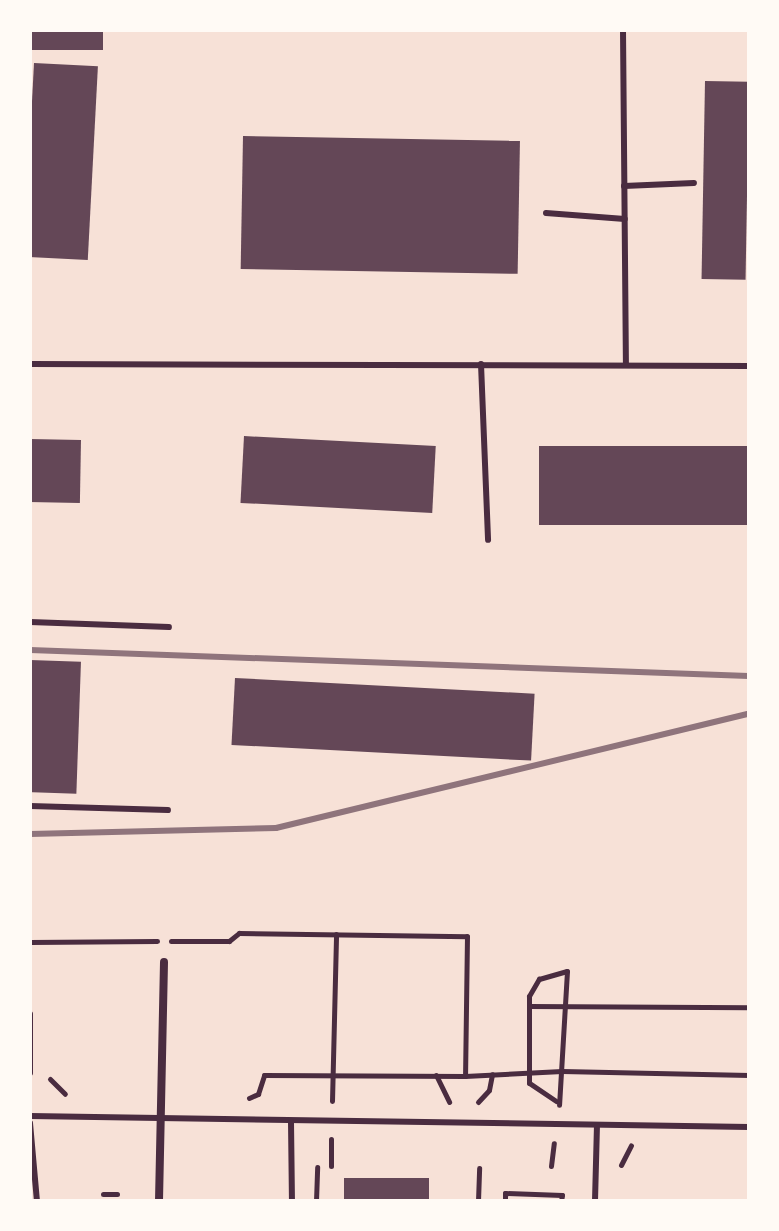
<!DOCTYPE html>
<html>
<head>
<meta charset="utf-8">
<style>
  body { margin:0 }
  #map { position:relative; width:779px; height:1231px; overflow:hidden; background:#f7e1d7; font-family:Inter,sans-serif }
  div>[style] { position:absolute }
  .building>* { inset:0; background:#644757; transform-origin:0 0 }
  .path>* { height:5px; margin:-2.5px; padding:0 2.5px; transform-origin:2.5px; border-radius:2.5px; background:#4a2c40 }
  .service>* { height:6px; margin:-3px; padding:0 3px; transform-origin:3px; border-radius:3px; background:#4a2c40 }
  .minor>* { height:8px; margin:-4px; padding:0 4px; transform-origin:4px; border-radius:4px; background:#4a2c40 }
  .rail>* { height:6px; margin:-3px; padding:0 3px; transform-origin:3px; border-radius:3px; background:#8f747c }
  span { translate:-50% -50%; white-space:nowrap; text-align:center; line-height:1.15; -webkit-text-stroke:8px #fffaf5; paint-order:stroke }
  .frame { position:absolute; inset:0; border:32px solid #fffaf5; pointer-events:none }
</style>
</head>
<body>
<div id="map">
  <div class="building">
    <div style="left:30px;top:30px;width:73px;height:20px"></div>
    <div style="left:34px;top:63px;width:64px;height:194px;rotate:3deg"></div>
    <div style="left:705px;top:81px;width:44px;height:198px;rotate:1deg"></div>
    <div style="left:243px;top:136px;width:277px;height:133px;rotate:1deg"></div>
    <div style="left:244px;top:436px;width:192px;height:67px;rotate:3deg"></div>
    <div style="left:30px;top:439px;width:51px;height:63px;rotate:1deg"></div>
    <div style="left:749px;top:446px;width:79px;height:210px;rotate:90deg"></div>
    <div style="left:30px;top:660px;width:51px;height:132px;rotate:2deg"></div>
    <div style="left:235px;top:678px;width:300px;height:67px;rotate:3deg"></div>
    <div style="left:344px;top:1178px;width:85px;height:23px"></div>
  </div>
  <div class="path">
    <div style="left:171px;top:941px;width:58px"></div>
    <div style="left:229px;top:941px;width:13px;rotate:-39deg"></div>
    <div style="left:239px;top:933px;width:228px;rotate:0.8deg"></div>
    <div style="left:467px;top:936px;width:140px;rotate:90.8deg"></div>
    <div style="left:465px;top:1076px;width:97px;rotate:-3deg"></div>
    <div style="left:562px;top:1071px;width:187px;rotate:1.2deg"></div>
    <div style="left:30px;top:942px;width:127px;rotate:-0.5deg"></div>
    <div style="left:529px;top:1006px;width:220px;rotate:0.3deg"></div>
    <div style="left:436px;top:1075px;width:30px;rotate:64deg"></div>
    <div style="left:50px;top:1079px;width:21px;rotate:45deg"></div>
    <div style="left:249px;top:1098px;width:10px;rotate:-24deg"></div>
    <div style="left:258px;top:1094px;width:20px;rotate:-72deg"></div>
    <div style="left:264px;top:1075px;width:201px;rotate:0.3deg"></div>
    <div style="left:332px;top:1101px;width:167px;rotate:-88.6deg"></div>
    <div style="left:556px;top:1101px;width:32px;rotate:-146deg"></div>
    <div style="left:529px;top:1083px;width:87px;rotate:-90deg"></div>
    <div style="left:529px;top:996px;width:20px;rotate:-60deg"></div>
    <div style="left:539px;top:979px;width:29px;rotate:-16deg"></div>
    <div style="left:567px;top:971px;width:134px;rotate:93.4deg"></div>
    <div style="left:478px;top:1102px;width:16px;rotate:-47deg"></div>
    <div style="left:489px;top:1090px;width:16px;rotate:-79deg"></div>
    <div style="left:621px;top:1165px;width:22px;rotate:-63deg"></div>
    <div style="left:331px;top:1166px;width:27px;rotate:-90deg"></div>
    <div style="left:551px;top:1166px;width:23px;rotate:-83deg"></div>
    <div style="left:103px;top:1194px;width:14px"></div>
    <div style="left:316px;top:1201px;width:34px;rotate:-88deg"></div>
    <div style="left:478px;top:1201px;width:33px;rotate:-88deg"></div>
    <div style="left:505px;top:1201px;width:8px;rotate:-90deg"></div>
    <div style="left:505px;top:1193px;width:57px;rotate:2deg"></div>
    <div style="left:562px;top:1195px;width:6px;rotate:99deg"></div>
  </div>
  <div class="service">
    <div style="left:623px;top:30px;width:335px;rotate:89.5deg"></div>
    <div style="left:624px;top:186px;width:70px;rotate:-2.5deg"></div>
    <div style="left:546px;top:213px;width:79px;rotate:4.3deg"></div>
    <div style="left:30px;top:364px;width:719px;rotate:0.16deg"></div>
    <div style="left:481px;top:364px;width:176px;rotate:87.7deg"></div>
    <div style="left:30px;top:622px;width:139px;rotate:2.1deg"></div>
    <div style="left:30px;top:806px;width:138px;rotate:1.7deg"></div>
    <div style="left:30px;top:1014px;width:59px;rotate:90deg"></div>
    <div style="left:30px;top:1116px;width:719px;rotate:0.88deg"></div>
    <div style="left:291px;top:1122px;width:79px;rotate:89.3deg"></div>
    <div style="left:30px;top:1123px;width:78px;rotate:84.9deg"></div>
    <div style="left:595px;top:1201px;width:75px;rotate:-88.5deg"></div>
  </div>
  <div class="minor">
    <div style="left:159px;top:1201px;width:239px;rotate:-88.8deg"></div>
  </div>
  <div class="rail">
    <div style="left:30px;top:650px;width:719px;rotate:2.07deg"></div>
    <div style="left:30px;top:834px;width:246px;rotate:-1.4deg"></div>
    <div style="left:276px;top:828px;width:487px;rotate:-13.6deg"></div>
  </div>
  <div class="frame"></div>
</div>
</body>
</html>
